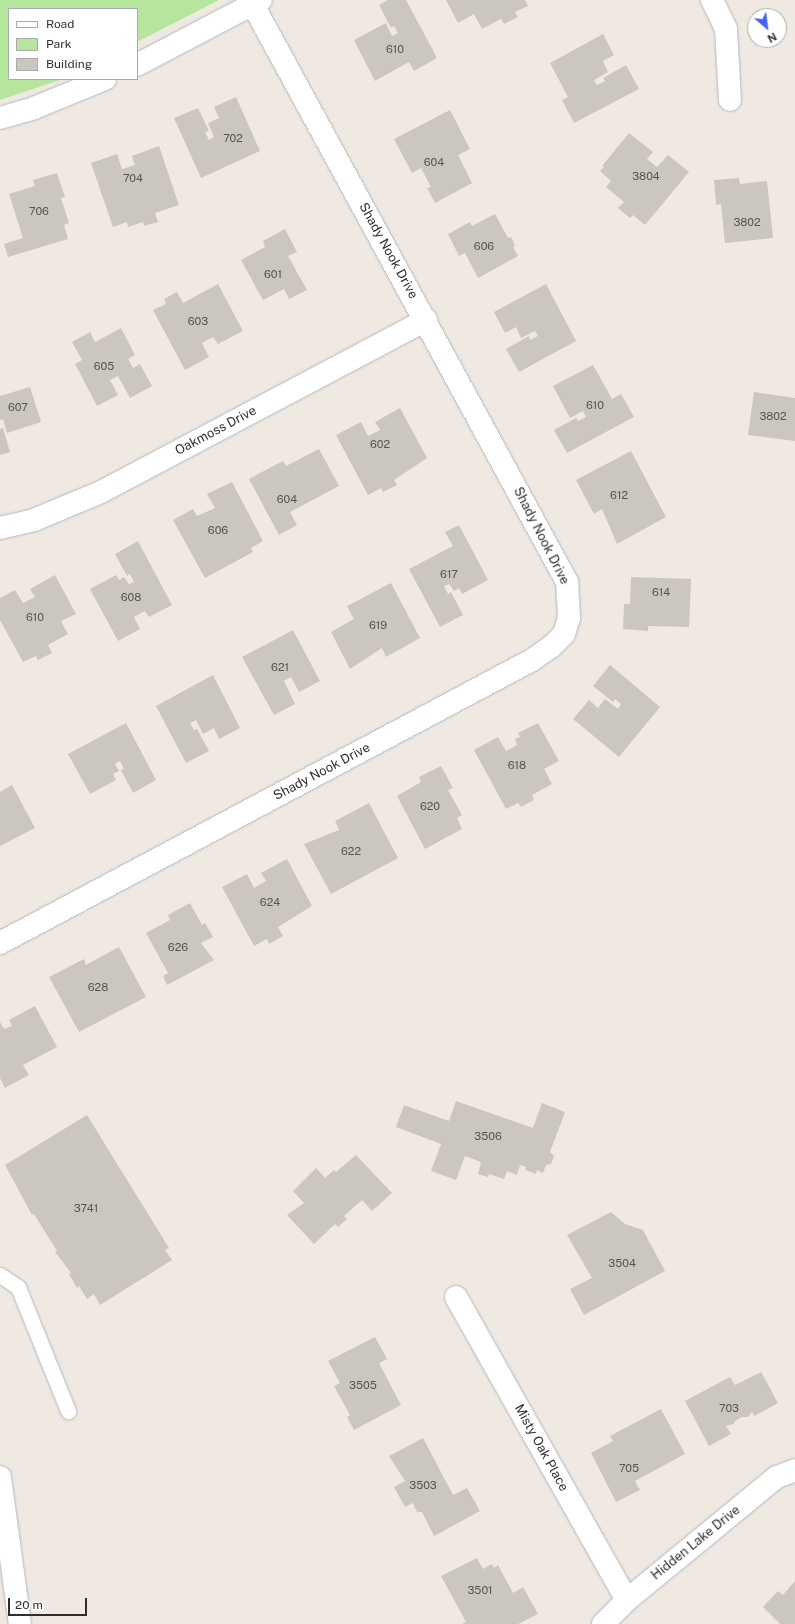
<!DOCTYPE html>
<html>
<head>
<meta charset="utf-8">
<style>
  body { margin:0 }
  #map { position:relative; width:795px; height:1624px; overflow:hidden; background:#efe9e1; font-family:"Public Sans",sans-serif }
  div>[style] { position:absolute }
  .green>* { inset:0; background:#b6e59e }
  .building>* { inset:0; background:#cbc7bf }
  .roads { filter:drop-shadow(0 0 1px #b4b7c1) drop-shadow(0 0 1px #b4b7c1) }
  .lane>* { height:15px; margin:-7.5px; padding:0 7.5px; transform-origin:7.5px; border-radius:7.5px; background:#fff }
  .street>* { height:22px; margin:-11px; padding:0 11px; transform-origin:11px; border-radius:11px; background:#fff }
  .secondary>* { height:22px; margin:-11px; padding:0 11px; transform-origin:11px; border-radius:11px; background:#fff }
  span { translate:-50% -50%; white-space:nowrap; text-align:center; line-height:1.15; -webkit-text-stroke:3px #fff; paint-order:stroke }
  .number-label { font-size:11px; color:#555452 }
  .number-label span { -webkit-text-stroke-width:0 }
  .street-label { font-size:13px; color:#2e2e2e }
  .legend { position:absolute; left:8px; top:8px; width:130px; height:72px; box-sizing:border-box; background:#fff; border:1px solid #ababab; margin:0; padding:5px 7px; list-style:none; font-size:12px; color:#2e2e2e }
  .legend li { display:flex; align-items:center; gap:8px; height:20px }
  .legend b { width:20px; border:1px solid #ababab }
  .north { position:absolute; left:747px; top:8px; width:40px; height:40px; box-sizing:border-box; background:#fff; border:1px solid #ababab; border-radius:50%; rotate:152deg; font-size:11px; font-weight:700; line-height:16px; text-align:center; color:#2e2e2e }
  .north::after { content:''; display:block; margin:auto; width:14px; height:18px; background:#4264fb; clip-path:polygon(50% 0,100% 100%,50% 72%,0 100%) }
  .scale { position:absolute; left:8px; top:1598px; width:79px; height:18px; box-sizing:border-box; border:2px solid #2e2e2e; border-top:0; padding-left:5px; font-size:12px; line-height:14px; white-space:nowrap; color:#2e2e2e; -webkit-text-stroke:3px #fff; paint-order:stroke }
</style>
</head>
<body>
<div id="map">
  <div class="green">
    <div style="clip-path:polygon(0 0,219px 0,137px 42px,137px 9px,9px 9px,9px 79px,63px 79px,0 100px)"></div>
  </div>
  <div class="building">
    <div style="clip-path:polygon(388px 0,406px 0,437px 58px,414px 71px,409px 62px,375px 81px,354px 40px,386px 23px,392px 36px,398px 33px,394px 26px,391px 28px,379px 5px)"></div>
    <div style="clip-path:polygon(446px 0,525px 0,528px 6px,515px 12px,518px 17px,504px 24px,501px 19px,482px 29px,474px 14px,458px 23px)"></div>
    <div style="clip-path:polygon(603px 34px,614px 55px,603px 61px,608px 72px,594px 80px,597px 85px,605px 81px,603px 78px,626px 65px,639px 89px,574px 123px,562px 100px,568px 97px,550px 63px)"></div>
    <div style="clip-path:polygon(236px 97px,260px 151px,201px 178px,174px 118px,198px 108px,209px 131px,205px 132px,209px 140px,214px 137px,208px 123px,219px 118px,214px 107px)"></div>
    <div style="clip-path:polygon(450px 110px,470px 149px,458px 155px,472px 183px,435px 203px,427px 188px,431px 187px,421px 168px,412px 173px,394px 139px)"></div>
    <div style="clip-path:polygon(629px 133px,653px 152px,647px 159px,657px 167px,668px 155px,689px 172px,645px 225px,633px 215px,630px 218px,618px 208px,624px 202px,606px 187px,611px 181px,600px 171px,604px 167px,602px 166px)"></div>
    <div style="clip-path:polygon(159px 146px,179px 205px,155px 213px,158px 222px,144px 226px,143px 222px,128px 227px,127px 222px,113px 227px,91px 163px,117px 154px,122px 169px,135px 165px,132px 156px)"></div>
    <div style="clip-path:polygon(57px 173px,65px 197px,61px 198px,69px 223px,64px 225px,68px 239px,8px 257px,4px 244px,23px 238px,9px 194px,35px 186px,33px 180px)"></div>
    <div style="clip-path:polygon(739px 178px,740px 184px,767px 181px,773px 238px,725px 243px,721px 204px,716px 205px,714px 180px)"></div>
    <div style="clip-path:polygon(495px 214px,508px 238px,511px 237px,515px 246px,513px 247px,518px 256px,478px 278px,465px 253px,459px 256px,448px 234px,470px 222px,472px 226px)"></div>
    <div style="clip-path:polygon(285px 229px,297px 252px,288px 256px,307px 290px,289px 299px,284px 289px,263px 300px,241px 260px,265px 247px,263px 241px)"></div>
    <div style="clip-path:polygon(218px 284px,243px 331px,218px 344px,213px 337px,202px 343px,209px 357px,185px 370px,153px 310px,166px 304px,164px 299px,177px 292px,183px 303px)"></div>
    <div style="clip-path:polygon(546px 284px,576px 341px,519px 372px,506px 349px,529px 336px,530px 340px,538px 336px,535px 331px,521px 338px,516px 327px,505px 333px,494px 312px)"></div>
    <div style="clip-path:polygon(121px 328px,135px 355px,128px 359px,133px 368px,140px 364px,152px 386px,130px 398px,118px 376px,110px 380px,118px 395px,97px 406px,75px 364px,82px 360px,72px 342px,90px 332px,95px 342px)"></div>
    <div style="clip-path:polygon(593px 365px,612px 399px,621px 394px,634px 417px,567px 453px,554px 430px,576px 418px,578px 421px,586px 417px,583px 411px,570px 418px,553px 386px)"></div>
    <div style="clip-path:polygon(30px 387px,41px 422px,7px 433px,3px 419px,0 420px,0 396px)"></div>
    <div style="clip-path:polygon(754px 392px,795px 398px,795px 441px,748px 435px)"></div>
    <div style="clip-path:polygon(400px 408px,427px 458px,394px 480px,397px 485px,383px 492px,381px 488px,368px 495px,336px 435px,361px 422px,368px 436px,380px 430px,375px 422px)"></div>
    <div style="clip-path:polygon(3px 428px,10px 452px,0 455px,0 429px)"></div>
    <div style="clip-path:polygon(319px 449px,339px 486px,290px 512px,297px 525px,279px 535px,249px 479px,283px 461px,286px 466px)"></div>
    <div style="clip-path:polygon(631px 451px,666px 517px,617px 544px,602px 509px,594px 514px,576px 480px)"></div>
    <div style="clip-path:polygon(232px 482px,263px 541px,251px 548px,253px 552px,205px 578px,173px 520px,193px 509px,197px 516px,215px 508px,207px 494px)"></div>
    <div style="clip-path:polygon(459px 525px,488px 580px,462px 594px,459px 588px,454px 591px,449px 584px,444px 586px,448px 594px,451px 592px,463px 615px,440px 627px,409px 569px,453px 546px,445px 532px)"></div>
    <div style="clip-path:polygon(138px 541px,172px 605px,149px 617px,145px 611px,134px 617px,140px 629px,118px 641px,90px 589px,116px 575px,119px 580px,124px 577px,129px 584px,134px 582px,130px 574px,127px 576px,115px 554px)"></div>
    <div style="clip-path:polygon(55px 575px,76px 614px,61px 621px,68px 634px,48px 645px,52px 653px,38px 660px,36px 656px,23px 662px,0 620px,0 598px,15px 590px,23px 603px,35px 597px,30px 589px)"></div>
    <div style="clip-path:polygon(631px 577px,691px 579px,689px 627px,648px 626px,648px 631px,623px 629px,624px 604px,630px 604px)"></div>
    <div style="clip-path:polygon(391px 583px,420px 638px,386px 657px,382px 648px,350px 669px,331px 632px,354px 619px,347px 606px)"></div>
    <div style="clip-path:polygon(293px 630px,320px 681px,299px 692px,291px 677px,284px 681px,295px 704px,274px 715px,242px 657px)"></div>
    <div style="clip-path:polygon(610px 665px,660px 707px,619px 757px,573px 719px,589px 700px,598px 708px,605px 699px,618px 709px,621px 704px,615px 699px,613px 702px,593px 686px)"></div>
    <div style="clip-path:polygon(213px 675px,240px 728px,219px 739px,214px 728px,203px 734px,196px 720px,190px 723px,194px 730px,197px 729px,209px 751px,186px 763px,156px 706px)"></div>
    <div style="clip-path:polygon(126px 723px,156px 780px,133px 793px,121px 770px,124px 769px,120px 761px,115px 764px,119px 771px,113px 774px,116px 780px,90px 794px,68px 754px)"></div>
    <div style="clip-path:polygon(538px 723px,559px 761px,544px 769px,552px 784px,532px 795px,534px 800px,521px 807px,518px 803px,506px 809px,474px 750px,498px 737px,506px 751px,517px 745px,515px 739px,520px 737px,518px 733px)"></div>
    <div style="clip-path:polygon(441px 766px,453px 788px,448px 790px,462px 815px,457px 818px,462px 829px,425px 849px,397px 796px,421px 782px,419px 777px)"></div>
    <div style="clip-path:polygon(12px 785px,35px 828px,0 846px,0 792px)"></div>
    <div style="clip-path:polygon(369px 803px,398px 858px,331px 894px,304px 844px,339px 830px,335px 821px)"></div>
    <div style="clip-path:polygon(287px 859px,312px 906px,278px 927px,283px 936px,269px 944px,267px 939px,254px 946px,222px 887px,247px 874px,254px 888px,266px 881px,261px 873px)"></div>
    <div style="clip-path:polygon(190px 903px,202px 925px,205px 923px,213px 937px,201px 943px,214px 960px,167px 985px,163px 976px,168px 973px,146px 933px,170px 920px,168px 915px)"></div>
    <div style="clip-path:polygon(119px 947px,146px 997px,79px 1032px,49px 977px,84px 959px,86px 965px)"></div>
    <div style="clip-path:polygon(35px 1006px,57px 1047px,23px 1065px,29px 1075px,5px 1088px,0 1078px,0 1022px,4px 1029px,12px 1026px,9px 1020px)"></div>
    <div style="clip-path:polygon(456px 1101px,533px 1128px,542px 1103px,565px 1112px,550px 1152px,554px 1156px,551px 1164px,546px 1165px,543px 1173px,537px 1170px,536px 1174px,525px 1170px,526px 1167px,520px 1165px,517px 1175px,507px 1171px,504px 1179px,489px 1174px,488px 1177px,478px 1174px,481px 1162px,465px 1156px,456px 1180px,431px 1171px,441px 1144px,396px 1127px,404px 1105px,449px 1121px)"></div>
    <div style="clip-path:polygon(87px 1115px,169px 1248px,165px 1250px,172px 1260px,100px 1305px,94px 1294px,87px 1299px,79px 1286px,77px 1288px,69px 1274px,71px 1273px,55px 1252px,57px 1251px,34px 1214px,32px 1215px,5px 1165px)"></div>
    <div style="clip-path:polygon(356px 1155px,392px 1193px,372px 1211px,362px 1200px,344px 1216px,347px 1219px,338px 1227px,335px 1224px,314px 1244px,287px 1215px,304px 1203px,293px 1191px,316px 1168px,325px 1178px,334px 1170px,336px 1172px)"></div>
    <div style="clip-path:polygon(611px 1212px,625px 1224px,643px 1230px,665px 1271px,584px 1315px,570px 1289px,592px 1278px,567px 1235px)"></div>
    <div style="clip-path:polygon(375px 1337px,387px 1359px,379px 1363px,401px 1405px,354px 1430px,347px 1417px,350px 1415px,334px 1386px,340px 1383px,328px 1361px)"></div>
    <div style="clip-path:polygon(761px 1372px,778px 1403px,754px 1416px,752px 1412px,748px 1417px,742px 1417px,735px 1421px,734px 1424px,726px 1426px,731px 1434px,709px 1446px,685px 1401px,730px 1377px,735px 1385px)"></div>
    <div style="clip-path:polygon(661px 1409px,685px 1454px,635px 1481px,640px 1490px,616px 1502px,591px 1453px,613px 1441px,610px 1436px)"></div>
    <div style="clip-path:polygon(423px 1438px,453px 1495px,467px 1488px,480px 1511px,434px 1536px,422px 1512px,417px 1512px,413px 1503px,405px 1507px,394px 1487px,405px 1481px,389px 1456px)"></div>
    <div style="clip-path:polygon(477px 1558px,483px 1569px,492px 1564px,494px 1568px,498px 1565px,513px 1593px,523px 1587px,538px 1614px,518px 1624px,462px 1624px,466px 1622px,441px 1576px)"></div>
    <div style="clip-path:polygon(795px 1581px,795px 1624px,780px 1624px,763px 1607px,778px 1591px,783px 1595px)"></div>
  </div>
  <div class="roads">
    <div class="lane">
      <div style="left:0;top:1275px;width:22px;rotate:34deg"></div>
      <div style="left:18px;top:1287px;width:134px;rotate:68deg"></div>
    </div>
    <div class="street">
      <div style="left:712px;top:0;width:32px;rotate:64deg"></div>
      <div style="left:726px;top:29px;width:71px;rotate:86.8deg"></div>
      <div style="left:137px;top:65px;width:140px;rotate:-27.7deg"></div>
      <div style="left:0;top:118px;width:35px;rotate:-16deg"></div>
      <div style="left:34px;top:108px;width:77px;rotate:-22.2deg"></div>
      <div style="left:0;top:528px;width:35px;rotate:-13deg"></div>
      <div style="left:34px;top:520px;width:73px;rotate:-22.7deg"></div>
      <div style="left:101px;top:492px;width:368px;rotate:-27.9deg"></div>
      <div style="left:0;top:943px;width:603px;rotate:-28.01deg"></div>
      <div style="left:532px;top:660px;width:24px;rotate:-35deg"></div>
      <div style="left:552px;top:646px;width:17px;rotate:-45deg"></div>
      <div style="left:564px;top:634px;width:17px;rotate:-73deg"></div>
      <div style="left:569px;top:618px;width:36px;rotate:-93deg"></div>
      <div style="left:567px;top:582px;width:657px;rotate:-118.55deg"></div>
      <div style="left:456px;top:1297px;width:348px;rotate:60.6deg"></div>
      <div style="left:603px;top:1624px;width:34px;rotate:-45deg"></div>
      <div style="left:627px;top:1600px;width:194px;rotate:-39.4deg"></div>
      <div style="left:777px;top:1477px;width:19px;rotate:-21deg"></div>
    </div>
    <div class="secondary">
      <div style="left:0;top:1477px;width:148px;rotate:82.3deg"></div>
    </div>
  </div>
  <div class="number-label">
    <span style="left:395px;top:49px">610</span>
    <span style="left:233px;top:138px">702</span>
    <span style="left:434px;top:162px">604</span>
    <span style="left:646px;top:176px">3804</span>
    <span style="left:133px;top:178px">704</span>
    <span style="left:39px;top:211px">706</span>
    <span style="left:747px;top:222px">3802</span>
    <span style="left:484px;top:246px">606</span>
    <span style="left:273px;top:274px">601</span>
    <span style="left:198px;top:321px">603</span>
    <span style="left:104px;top:366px">605</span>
    <span style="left:595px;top:405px">610</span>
    <span style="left:18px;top:407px">607</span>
    <span style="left:773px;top:416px">3802</span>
    <span style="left:380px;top:444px">602</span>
    <span style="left:619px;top:495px">612</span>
    <span style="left:287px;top:499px">604</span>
    <span style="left:218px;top:530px">606</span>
    <span style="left:449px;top:574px">617</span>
    <span style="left:661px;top:592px">614</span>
    <span style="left:131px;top:597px">608</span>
    <span style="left:35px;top:617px">610</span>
    <span style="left:378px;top:625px">619</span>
    <span style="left:280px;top:667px">621</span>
    <span style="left:517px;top:765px">618</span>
    <span style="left:430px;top:806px">620</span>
    <span style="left:351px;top:851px">622</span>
    <span style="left:270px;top:902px">624</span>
    <span style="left:178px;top:947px">626</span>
    <span style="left:98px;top:987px">628</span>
    <span style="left:488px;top:1136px">3506</span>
    <span style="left:86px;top:1208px">3741</span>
    <span style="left:622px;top:1263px">3504</span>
    <span style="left:363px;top:1385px">3505</span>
    <span style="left:729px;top:1408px">703</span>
    <span style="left:629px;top:1468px">705</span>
    <span style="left:423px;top:1485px">3503</span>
    <span style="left:480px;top:1590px">3501</span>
  </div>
  <div class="street-label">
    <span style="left:388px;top:251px;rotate:61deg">Shady Nook Drive</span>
    <span style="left:216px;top:431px;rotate:-28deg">Oakmoss Drive</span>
    <span style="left:541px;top:536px;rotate:63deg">Shady Nook Drive</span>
    <span style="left:322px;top:772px;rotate:-28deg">Shady Nook Drive</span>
    <span style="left:541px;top:1448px;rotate:61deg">Misty Oak Place</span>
    <span style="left:696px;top:1543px;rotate:-39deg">Hidden Lake Drive</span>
  </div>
  <ul class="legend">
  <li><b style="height:5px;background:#fff"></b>Road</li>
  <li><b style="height:11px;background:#b6e59e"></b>Park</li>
  <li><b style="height:11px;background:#cbc7bf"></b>Building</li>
  </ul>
  <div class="north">N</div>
  <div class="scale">20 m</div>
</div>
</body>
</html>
